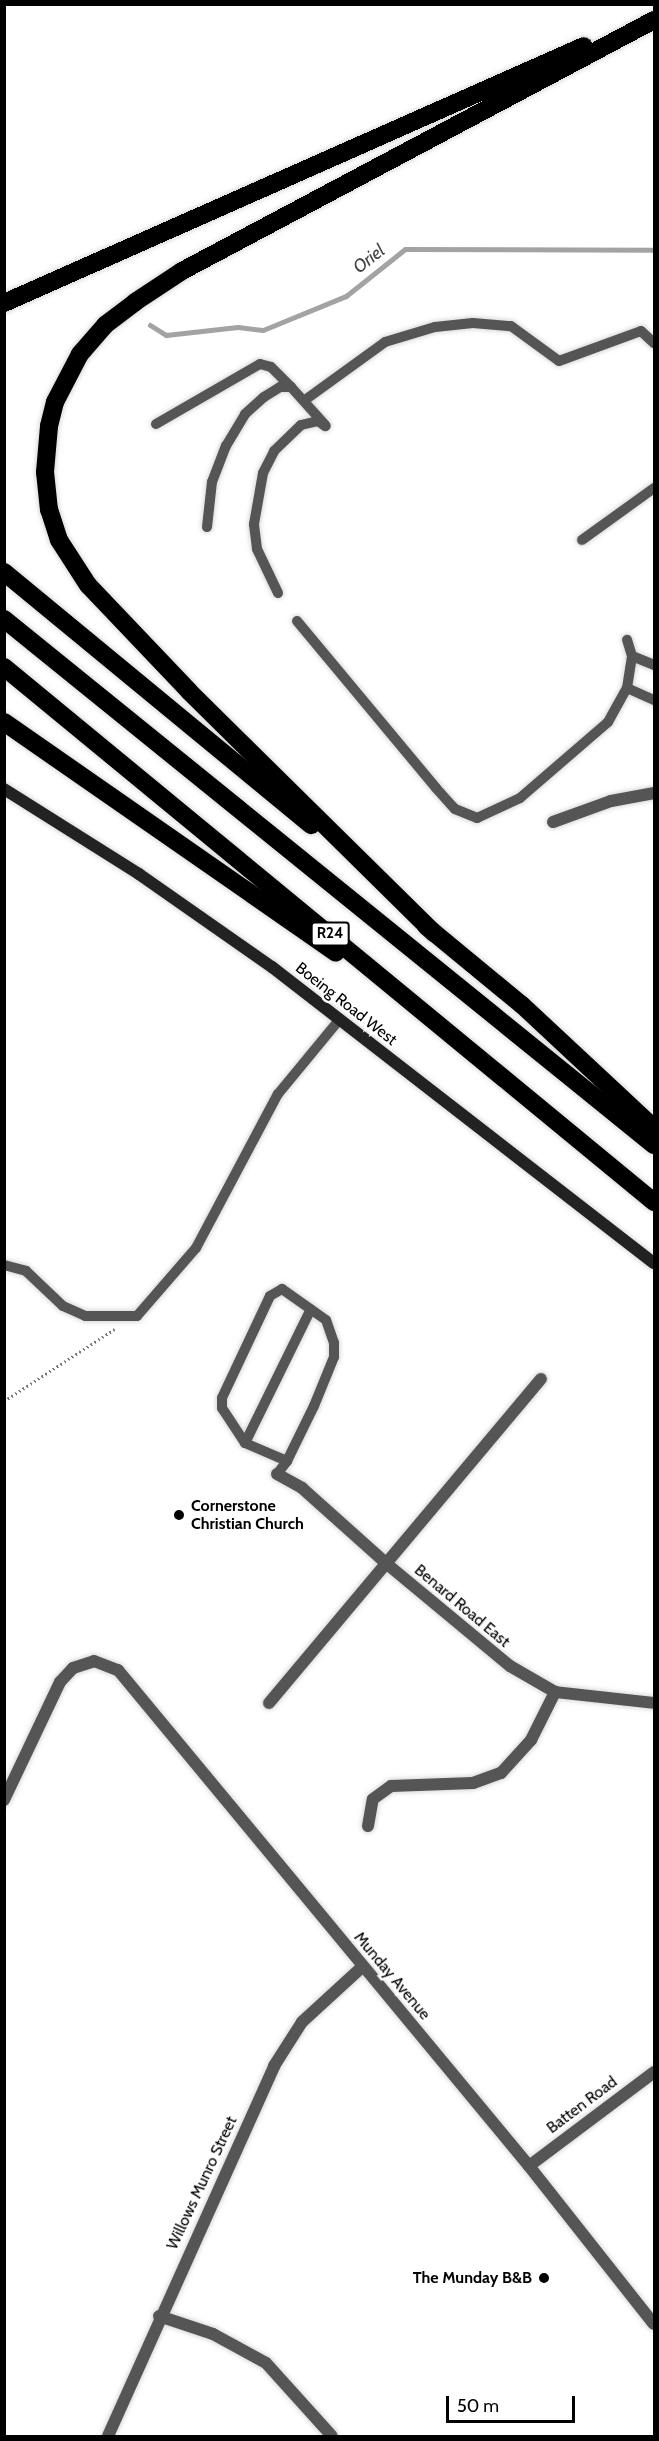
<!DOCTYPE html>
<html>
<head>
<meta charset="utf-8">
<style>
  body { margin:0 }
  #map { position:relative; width:659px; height:2441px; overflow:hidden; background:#fff; font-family:Cabin,sans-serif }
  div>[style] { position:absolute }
  .stream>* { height:5px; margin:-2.5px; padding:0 2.5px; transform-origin:2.5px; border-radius:2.5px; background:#a3a3a3 }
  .path>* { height:3px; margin-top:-1.5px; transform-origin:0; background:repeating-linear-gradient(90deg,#777 0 1.5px,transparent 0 4.5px) }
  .roads { filter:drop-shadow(0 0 2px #dbdbdb) drop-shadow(0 0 2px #dbdbdb) }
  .lane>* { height:10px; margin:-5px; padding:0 5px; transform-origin:5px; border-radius:5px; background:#555 }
  .street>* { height:12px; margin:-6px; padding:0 6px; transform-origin:6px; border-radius:6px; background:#555 }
  .secondary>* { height:12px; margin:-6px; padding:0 6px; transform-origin:6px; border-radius:6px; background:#222 }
  .highway>* { height:18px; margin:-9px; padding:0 9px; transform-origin:9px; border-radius:9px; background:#000 }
  .dots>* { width:16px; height:16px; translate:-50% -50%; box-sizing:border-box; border:3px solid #fff; border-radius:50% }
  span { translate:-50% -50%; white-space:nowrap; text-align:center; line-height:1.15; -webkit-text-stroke:5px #fff; paint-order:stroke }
  .shield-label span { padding:2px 4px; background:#fff; border:2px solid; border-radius:4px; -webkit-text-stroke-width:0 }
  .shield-label { font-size:15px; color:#000; font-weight:700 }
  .street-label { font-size:16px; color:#000 }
  .poi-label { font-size:16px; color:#000; font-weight:700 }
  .left { translate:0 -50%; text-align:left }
  .right { translate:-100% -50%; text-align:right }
  .water-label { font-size:18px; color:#444; font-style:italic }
  .frame { position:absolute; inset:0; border:6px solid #000; pointer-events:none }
  .scale { position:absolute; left:446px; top:2396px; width:129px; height:27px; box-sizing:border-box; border:3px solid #000; border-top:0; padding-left:8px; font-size:18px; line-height:21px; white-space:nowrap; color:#000; -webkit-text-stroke:4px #fff; paint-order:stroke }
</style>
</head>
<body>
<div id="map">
  <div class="stream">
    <div style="left:150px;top:325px;width:19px;rotate:32deg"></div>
    <div style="left:166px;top:335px;width:72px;rotate:-6.3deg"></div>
    <div style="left:238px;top:327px;width:25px;rotate:7deg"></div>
    <div style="left:263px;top:330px;width:90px;rotate:-22.3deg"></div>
    <div style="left:346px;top:296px;width:75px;rotate:-38.5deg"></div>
    <div style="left:405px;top:249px;width:249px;rotate:0.2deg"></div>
  </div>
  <div class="path">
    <div style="left:4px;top:1401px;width:132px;rotate:-33deg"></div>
  </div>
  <div class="roads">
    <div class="lane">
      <div style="left:305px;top:400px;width:99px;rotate:-35.9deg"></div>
      <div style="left:385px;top:342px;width:52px;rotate:-16.7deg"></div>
      <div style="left:435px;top:327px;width:38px;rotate:-6deg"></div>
      <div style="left:473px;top:323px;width:38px;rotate:5deg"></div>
      <div style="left:511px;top:326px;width:59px;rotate:36.1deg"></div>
      <div style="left:559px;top:361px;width:87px;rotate:-20.1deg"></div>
      <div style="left:641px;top:331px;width:18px;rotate:43deg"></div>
      <div style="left:156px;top:424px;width:120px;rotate:-30deg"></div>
      <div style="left:260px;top:364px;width:11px;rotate:15deg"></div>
      <div style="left:271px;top:367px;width:28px;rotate:45deg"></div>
      <div style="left:207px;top:527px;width:45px;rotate:-83.7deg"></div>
      <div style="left:212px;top:482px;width:39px;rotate:-69deg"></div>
      <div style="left:226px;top:446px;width:37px;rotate:-59deg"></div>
      <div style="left:245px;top:414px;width:25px;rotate:-42deg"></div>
      <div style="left:264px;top:397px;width:19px;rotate:-32deg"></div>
      <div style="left:280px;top:387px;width:11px"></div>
      <div style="left:291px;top:387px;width:52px;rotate:48.1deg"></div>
      <div style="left:582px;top:540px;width:89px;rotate:-35.8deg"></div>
      <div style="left:278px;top:593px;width:49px;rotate:-115.5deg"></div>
      <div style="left:257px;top:549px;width:25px;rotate:-97deg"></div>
      <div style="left:254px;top:524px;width:52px;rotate:-80deg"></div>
      <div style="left:263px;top:473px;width:25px;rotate:-63deg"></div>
      <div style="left:274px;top:451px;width:37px;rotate:-44deg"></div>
      <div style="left:301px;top:425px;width:17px;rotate:-13deg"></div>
      <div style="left:318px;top:421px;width:9px;rotate:36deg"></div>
      <div style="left:297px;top:621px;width:217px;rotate:50.2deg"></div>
      <div style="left:436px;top:788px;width:28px;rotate:48deg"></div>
      <div style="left:455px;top:809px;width:24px;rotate:22deg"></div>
      <div style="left:477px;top:818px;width:47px;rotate:-24.9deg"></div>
      <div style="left:520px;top:798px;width:116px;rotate:-40.8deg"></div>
      <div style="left:608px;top:722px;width:39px;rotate:-61deg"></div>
      <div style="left:627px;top:688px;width:32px;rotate:-81deg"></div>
      <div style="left:632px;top:656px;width:17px;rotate:-107deg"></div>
      <div style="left:632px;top:656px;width:24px;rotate:22deg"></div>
      <div style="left:627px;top:688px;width:30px;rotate:24deg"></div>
      <div style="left:4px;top:1265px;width:23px;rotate:15deg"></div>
      <div style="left:26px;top:1271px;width:51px;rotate:43.4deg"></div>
      <div style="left:63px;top:1306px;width:24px;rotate:24deg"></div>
      <div style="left:85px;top:1316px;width:52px"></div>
      <div style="left:137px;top:1316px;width:90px;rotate:-49.1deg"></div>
      <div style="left:196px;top:1248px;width:174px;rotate:-62deg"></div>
      <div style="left:278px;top:1094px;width:96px;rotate:-50.5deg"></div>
      <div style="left:245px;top:1443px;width:149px;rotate:-63.8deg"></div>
      <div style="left:277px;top:1474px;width:16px;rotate:-52deg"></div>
      <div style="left:287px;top:1461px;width:61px;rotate:-63.9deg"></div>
      <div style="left:314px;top:1406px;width:53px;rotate:-67.8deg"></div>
      <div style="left:334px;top:1357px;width:14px;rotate:-90deg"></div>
      <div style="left:334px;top:1343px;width:24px;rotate:-109deg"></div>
      <div style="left:326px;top:1320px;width:54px;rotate:-144.8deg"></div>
      <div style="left:282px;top:1289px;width:14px;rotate:150deg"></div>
      <div style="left:270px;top:1296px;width:113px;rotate:115.2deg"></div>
      <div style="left:222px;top:1398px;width:10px;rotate:90deg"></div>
      <div style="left:222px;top:1408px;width:42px;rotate:56.7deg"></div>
      <div style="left:245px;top:1443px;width:46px;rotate:23.2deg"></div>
    </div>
    <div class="street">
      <div style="left:553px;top:822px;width:62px;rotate:-19.9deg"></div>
      <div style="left:611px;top:801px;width:44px;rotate:-10.5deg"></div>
      <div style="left:277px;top:1474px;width:29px;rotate:29deg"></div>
      <div style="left:302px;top:1488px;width:114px;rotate:41.8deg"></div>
      <div style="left:387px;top:1564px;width:160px;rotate:39.7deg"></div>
      <div style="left:510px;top:1666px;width:52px;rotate:30deg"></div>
      <div style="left:555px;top:1692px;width:100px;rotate:6.3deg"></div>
      <div style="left:269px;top:1703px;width:423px;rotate:-50deg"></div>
      <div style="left:4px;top:1800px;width:131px;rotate:-64.6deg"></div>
      <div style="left:60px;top:1682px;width:19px;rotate:-47deg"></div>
      <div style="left:73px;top:1668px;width:22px;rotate:-18deg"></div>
      <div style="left:94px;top:1661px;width:26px;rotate:21deg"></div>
      <div style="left:118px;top:1670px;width:644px;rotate:50.35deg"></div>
      <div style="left:529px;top:2166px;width:201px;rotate:51.7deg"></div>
      <div style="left:368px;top:1826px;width:27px;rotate:-80deg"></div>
      <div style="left:373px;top:1799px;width:22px;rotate:-36deg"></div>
      <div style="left:391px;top:1786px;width:82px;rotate:-2.1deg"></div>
      <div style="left:473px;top:1783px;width:30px;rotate:-20deg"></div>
      <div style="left:501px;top:1773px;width:45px;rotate:-47.7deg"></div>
      <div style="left:531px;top:1740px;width:54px;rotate:-63.4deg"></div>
      <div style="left:529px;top:2166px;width:156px;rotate:-36.9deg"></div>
      <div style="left:159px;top:2316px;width:57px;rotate:18.4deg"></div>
      <div style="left:213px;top:2334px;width:60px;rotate:28.7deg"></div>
      <div style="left:266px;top:2363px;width:98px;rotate:47.9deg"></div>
      <div style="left:108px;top:2436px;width:406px;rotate:-65.8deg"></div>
      <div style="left:274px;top:2066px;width:52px;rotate:-57.5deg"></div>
      <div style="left:302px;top:2022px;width:81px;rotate:-42.5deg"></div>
    </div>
    <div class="secondary">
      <div style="left:4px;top:789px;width:160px;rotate:32.2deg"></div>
      <div style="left:139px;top:874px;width:162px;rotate:35deg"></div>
      <div style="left:272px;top:967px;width:483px;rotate:37.8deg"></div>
    </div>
    <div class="highway">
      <div style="left:4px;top:303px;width:634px;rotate:-23.9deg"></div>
      <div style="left:4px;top:572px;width:398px;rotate:39.5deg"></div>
      <div style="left:4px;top:619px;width:836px;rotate:38.98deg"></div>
      <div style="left:4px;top:667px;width:842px;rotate:39.46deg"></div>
      <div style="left:4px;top:722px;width:404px;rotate:34.8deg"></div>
      <div style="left:426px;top:926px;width:124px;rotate:39.5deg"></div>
      <div style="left:522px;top:1005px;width:180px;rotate:43deg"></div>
      <div style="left:434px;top:933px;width:344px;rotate:-135.4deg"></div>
      <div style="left:189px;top:691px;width:146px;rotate:-133.6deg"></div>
      <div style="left:88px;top:585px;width:54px;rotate:-122.8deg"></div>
      <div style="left:59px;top:540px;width:32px;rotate:-108deg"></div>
      <div style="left:49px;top:510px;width:38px;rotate:-96deg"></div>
      <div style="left:45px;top:472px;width:46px;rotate:-85deg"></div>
      <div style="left:49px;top:426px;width:25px;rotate:-76deg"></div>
      <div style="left:55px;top:402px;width:54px;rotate:-62.5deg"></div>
      <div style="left:80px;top:354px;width:38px;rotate:-49deg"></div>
      <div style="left:105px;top:325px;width:38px;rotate:-37deg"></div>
      <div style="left:135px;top:302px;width:56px;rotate:-33.4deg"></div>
      <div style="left:182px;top:271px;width:535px;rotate:-28deg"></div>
    </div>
  </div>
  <div class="dots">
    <div style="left:179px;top:1515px;background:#000"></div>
    <div style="left:544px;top:2278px;background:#000"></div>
  </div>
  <div class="shield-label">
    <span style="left:330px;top:934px">R24</span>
  </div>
  <div class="street-label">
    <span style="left:346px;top:1004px;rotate:38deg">Boeing Road West</span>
    <span style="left:462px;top:1606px;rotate:40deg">Benard Road East</span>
    <span style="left:392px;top:1976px;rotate:50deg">Munday Avenue</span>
    <span style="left:582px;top:2105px;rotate:-37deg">Batten Road</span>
    <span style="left:202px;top:2183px;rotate:-65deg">Willows Munro Street</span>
  </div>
  <div class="poi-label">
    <span class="left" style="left:191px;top:1515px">Cornerstone<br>Christian Church</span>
    <span class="right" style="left:532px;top:2278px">The Munday B&amp;B</span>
  </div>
  <div class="water-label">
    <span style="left:369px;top:259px;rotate:-38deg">Oriel</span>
  </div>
  <div class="frame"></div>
  <div class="scale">50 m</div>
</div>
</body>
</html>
